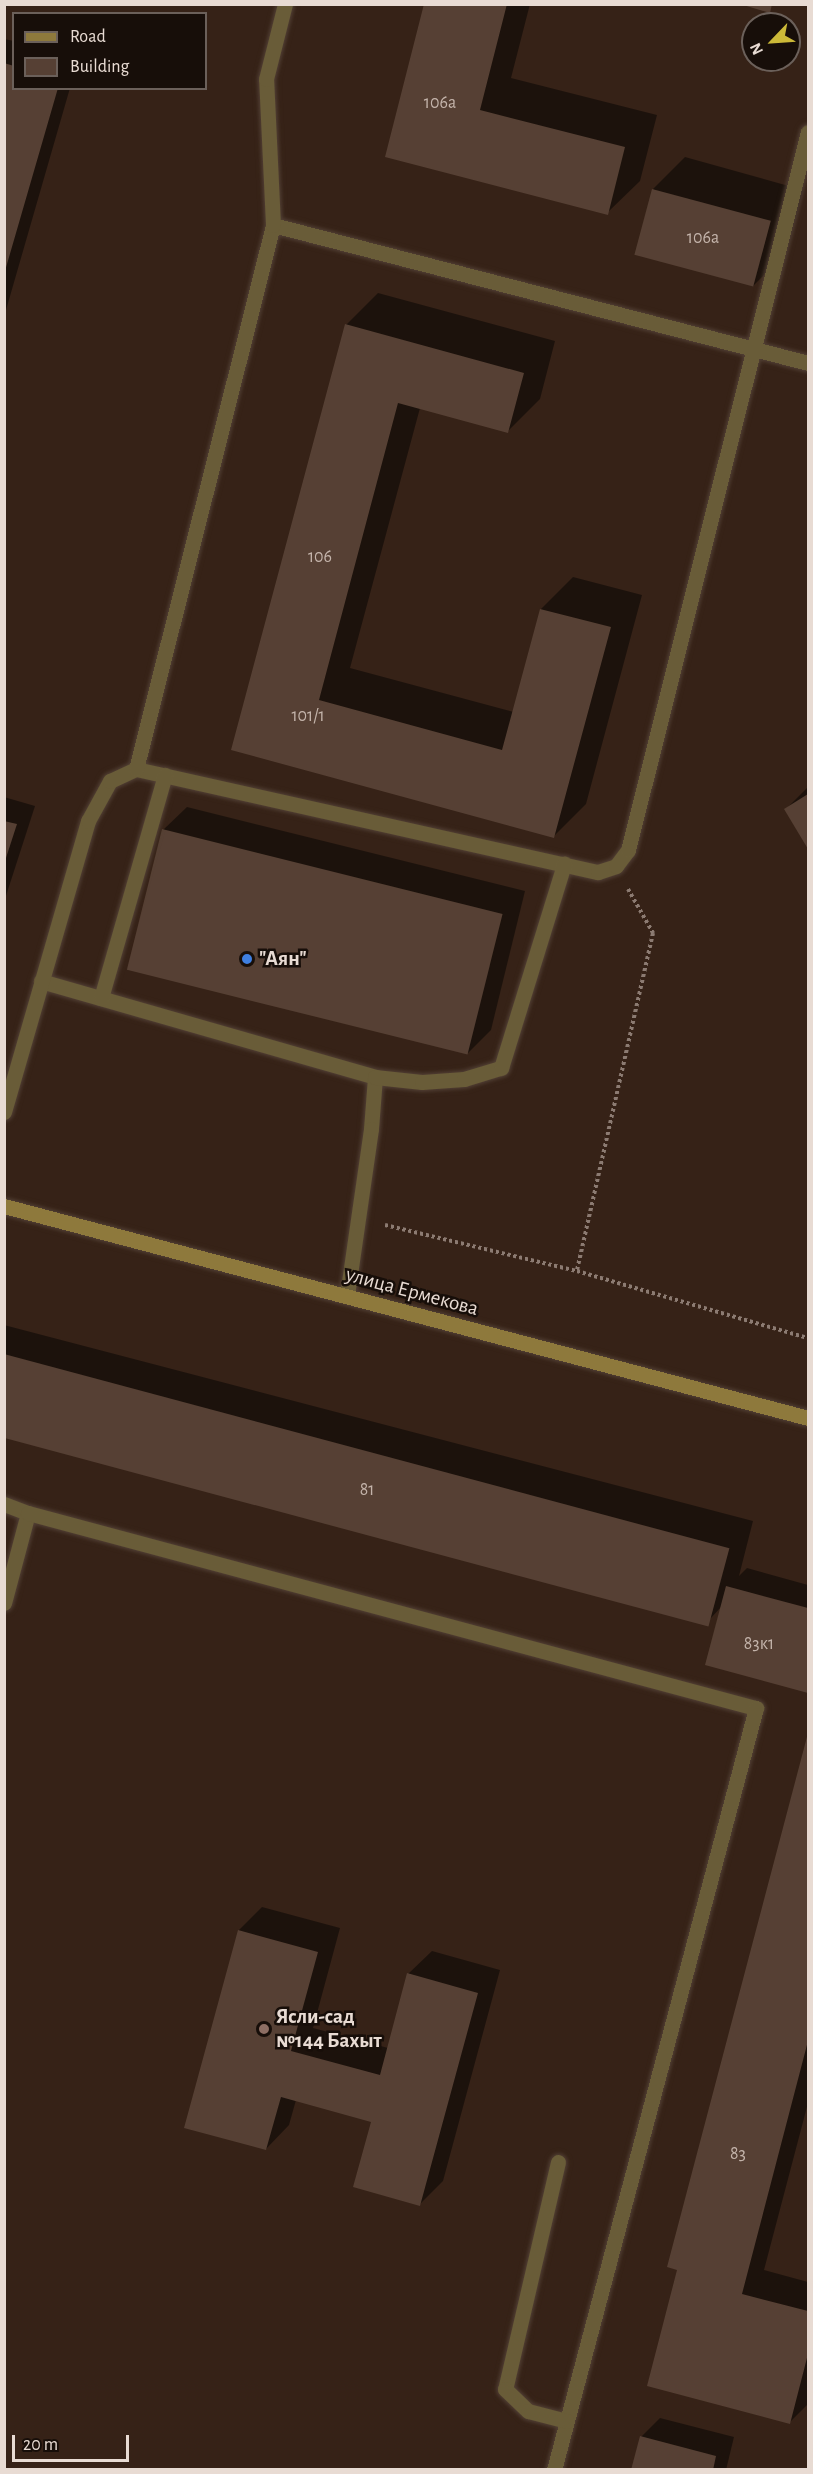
<!DOCTYPE html>
<html>
<head>
<meta charset="utf-8">
<style>
  body { margin:0 }
  #map { position:relative; width:813px; height:2474px; overflow:hidden; background:#362217; font-family:"Alegreya Sans",sans-serif }
  div>[style] { position:absolute }
  .shadow>* { inset:0; background:#0007 }
  .building>* { inset:0; background:#564034; transform-origin:0 0 }
  .path>* { height:4px; margin-top:-2px; transform-origin:0; background:repeating-linear-gradient(90deg,#8c7b72 0 3px,transparent 0 6px) }
  .roads { filter:drop-shadow(0 0 2px #524035) drop-shadow(0 0 2px #524035) }
  .service>* { height:15px; margin:-7.5px; padding:0 7.5px; transform-origin:7.5px; border-radius:7.5px; background:#695c38 }
  .minor>* { height:15px; margin:-7.5px; padding:0 7.5px; transform-origin:7.5px; border-radius:7.5px; background:#695c38 }
  .secondary>* { height:15px; margin:-7.5px; padding:0 7.5px; transform-origin:7.5px; border-radius:7.5px; background:#8e793c }
  .dots>* { width:16px; height:16px; translate:-50% -50%; box-sizing:border-box; border:3px solid #170e09; border-radius:50% }
  span { translate:-50% -50%; white-space:nowrap; text-align:center; line-height:1.15; -webkit-text-stroke:5px #170e09; paint-order:stroke }
  .number-label { font-size:18px; color:#c4b4ab }
  .number-label span { -webkit-text-stroke-width:0 }
  .poi-label { font-size:21px; color:#e8dbd3; font-weight:700 }
  .left { translate:0 -50%; text-align:left }
  .street-label { font-size:21px; color:#e8dbd3 }
  .frame { position:absolute; inset:0; border:6px solid #e8dbd3; pointer-events:none }
  .legend { position:absolute; left:12px; top:12px; width:195px; height:78px; box-sizing:border-box; background:#170e09; border:2px solid #6b605a; margin:0; padding:8px 10px; list-style:none; font-size:18px; color:#e8dbd3 }
  .legend li { display:flex; align-items:center; gap:12px; height:30px }
  .legend b { width:30px; border:2px solid #6b605a }
  .north { position:absolute; left:741px; top:12px; width:60px; height:60px; box-sizing:border-box; background:#170e09; border:2px solid #6b605a; border-radius:50%; rotate:245deg; font-size:16px; font-weight:700; line-height:24px; text-align:center; color:#e8dbd3 }
  .north::after { content:''; display:block; margin:auto; width:21px; height:27px; background:#ccb938; clip-path:polygon(50% 0,100% 100%,50% 72%,0 100%) }
  .scale { position:absolute; left:12px; top:2435px; width:117px; height:27px; box-sizing:border-box; border:3px solid #e8dbd3; border-top:0; padding-left:8px; font-size:18px; line-height:21px; white-space:nowrap; color:#e8dbd3; -webkit-text-stroke:4px #170e09; paint-order:stroke }
</style>
</head>
<body>
<div id="map">
  <div class="shadow">
    <div style="clip-path:polygon(425px 4px,530px 4px,511px 78px,657px 115px,640px 181px,607px 213px,386px 156px)"></div>
    <div style="clip-path:polygon(4px 39px,14px 41px,14px 88px,70px 88px,4px 317px)"></div>
    <div style="clip-path:polygon(685px 157px,803px 190px,786px 253px,753px 286px,653px 189px)"></div>
    <div style="clip-path:polygon(378px 293px,555px 341px,540px 399px,508px 431px,420px 408px,350px 668px,514px 712px,541px 609px,573px 577px,642px 595px,586px 804px,554px 836px,233px 749px,346px 325px)"></div>
    <div style="clip-path:polygon(808px 787px,808px 846px,786px 809px)"></div>
    <div style="clip-path:polygon(4px 797px,35px 806px,4px 902px)"></div>
    <div style="clip-path:polygon(187px 807px,525px 891px,491px 1030px,468px 1053px,163px 830px)"></div>
    <div style="clip-path:polygon(4px 1325px,753px 1521px,739px 1576px,747px 1568px,808px 1585px,808px 1692px,707px 1664px,722px 1606px,710px 1619px,4px 1434px)"></div>
    <div style="clip-path:polygon(808px 1736px,808px 2103px,764px 2270px,808px 2282px,808px 2404px,790px 2422px,679px 2269px,669px 2266px)"></div>
    <div style="clip-path:polygon(262px 1907px,340px 1928px,313px 2028px,388px 2048px,408px 1974px,432px 1951px,500px 1970px,443px 2181px,420px 2204px,372px 2121px,296px 2100px,289px 2125px,266px 2149px,239px 1930px)"></div>
    <div style="clip-path:polygon(660px 2418px,734px 2437px,726px 2470px,633px 2470px,641px 2437px)"></div>
  </div>
  <div class="building">
    <div style="clip-path:polygon(424px 4px,507px 4px,480px 110px,625px 147px,608px 215px,385px 157px)"></div>
    <div style="clip-path:polygon(740px 4px,772px 4px,770px 13px)"></div>
    <div style="clip-path:polygon(4px 63px,14px 66px,14px 88px,58px 88px,5px 271px)"></div>
    <div style="left:652px;top:189px;width:123px;height:68px;rotate:15deg"></div>
    <div style="clip-path:polygon(345px 324px,524px 373px,508px 433px,398px 403px,319px 700px,502px 750px,540px 609px,611px 627px,554px 838px,231px 750px)"></div>
    <div style="clip-path:polygon(808px 794px,808px 849px,784px 809px)"></div>
    <div style="clip-path:polygon(4px 821px,17px 824px,5px 861px,4px 861px)"></div>
    <div style="left:162px;top:829px;width:351px;height:145px;rotate:14deg"></div>
    <div style="left:4px;top:1354px;width:751px;height:81px;rotate:15deg"></div>
    <div style="clip-path:polygon(726px 1586px,808px 1608px,808px 1693px,705px 1665px)"></div>
    <div style="clip-path:polygon(808px 1733px,808px 2041px,742px 2294px,808px 2311px,808px 2354px,790px 2424px,647px 2386px,677px 2270px,667px 2267px)"></div>
    <div style="clip-path:polygon(238px 1930px,318px 1952px,291px 2051px,380px 2075px,407px 1973px,478px 1993px,420px 2206px,353px 2187px,371px 2122px,281px 2097px,266px 2150px,184px 2128px)"></div>
    <div style="clip-path:polygon(640px 2436px,716px 2456px,713px 2470px,631px 2470px)"></div>
  </div>
  <div class="path">
    <div style="left:628px;top:889px;width:51px;rotate:60.4deg"></div>
    <div style="left:653px;top:933px;width:346px;rotate:102.7deg"></div>
    <div style="left:577px;top:1271px;width:241px;rotate:16.2deg"></div>
    <div style="left:385px;top:1225px;width:197px;rotate:13.5deg"></div>
  </div>
  <div class="roads">
    <div class="service">
      <div style="left:273px;top:225px;width:553px;rotate:14.46deg"></div>
      <div style="left:136px;top:769px;width:473px;rotate:12.6deg"></div>
      <div style="left:598px;top:872px;width:19px;rotate:-18deg"></div>
      <div style="left:616px;top:866px;width:20px;rotate:-53deg"></div>
      <div style="left:628px;top:850px;width:740px;rotate:-75.93deg"></div>
      <div style="left:41px;top:981px;width:348px;rotate:16deg"></div>
      <div style="left:375px;top:1077px;width:52px;rotate:94.4deg"></div>
      <div style="left:371px;top:1129px;width:169px;rotate:98.2deg"></div>
      <div style="left:101px;top:998px;width:232px;rotate:-74deg"></div>
      <div style="left:375px;top:1077px;width:47px;rotate:6.1deg"></div>
      <div style="left:422px;top:1082px;width:42px;rotate:-4.1deg"></div>
      <div style="left:464px;top:1079px;width:39px;rotate:-17deg"></div>
      <div style="left:501px;top:1068px;width:214px;rotate:-72.8deg"></div>
      <div style="left:4px;top:1504px;width:26px;rotate:21deg"></div>
      <div style="left:28px;top:1513px;width:93px;rotate:104.9deg"></div>
      <div style="left:28px;top:1513px;width:754px;rotate:15deg"></div>
      <div style="left:756px;top:1708px;width:788px;rotate:104.85deg"></div>
      <div style="left:558px;top:2162px;width:233px;rotate:103.1deg"></div>
      <div style="left:505px;top:2389px;width:32px;rotate:44deg"></div>
      <div style="left:528px;top:2411px;width:40px;rotate:14.4deg"></div>
    </div>
    <div class="minor">
      <div style="left:4px;top:1112px;width:303px;rotate:-73.9deg"></div>
      <div style="left:88px;top:821px;width:46px;rotate:-61.2deg"></div>
      <div style="left:110px;top:781px;width:29px;rotate:-25deg"></div>
      <div style="left:136px;top:769px;width:561px;rotate:-75.86deg"></div>
      <div style="left:273px;top:225px;width:146px;rotate:-92.7deg"></div>
      <div style="left:266px;top:79px;width:77px;rotate:-75.8deg"></div>
    </div>
    <div class="secondary">
      <div style="left:4px;top:1206px;width:831px;rotate:14.77deg"></div>
    </div>
  </div>
  <div class="dots">
    <div style="left:247px;top:959px;background:#3f7fe0"></div>
    <div style="left:264px;top:2029px;background:#8d6e63"></div>
  </div>
  <div class="number-label">
    <span style="left:440px;top:103px">106а</span>
    <span style="left:703px;top:238px">106а</span>
    <span style="left:320px;top:557px">106</span>
    <span style="left:308px;top:716px">101/1</span>
    <span style="left:367px;top:1490px">81</span>
    <span style="left:759px;top:1644px">83к1</span>
    <span style="left:738px;top:2154px">83</span>
  </div>
  <div class="poi-label">
    <span class="left" style="left:259px;top:959px">"Аян"</span>
    <span class="left" style="left:276px;top:2029px">Ясли-сад<br>№144 Бахыт</span>
  </div>
  <div class="street-label">
    <span style="left:412px;top:1292px;rotate:15deg">улица Ермекова</span>
  </div>
  <div class="frame"></div>
  <ul class="legend">
  <li><b style="height:8px;background:#8e793c"></b>Road</li>
  <li><b style="height:16px;background:#564034"></b>Building</li>
  </ul>
  <div class="north">N</div>
  <div class="scale">20 m</div>
</div>
</body>
</html>
